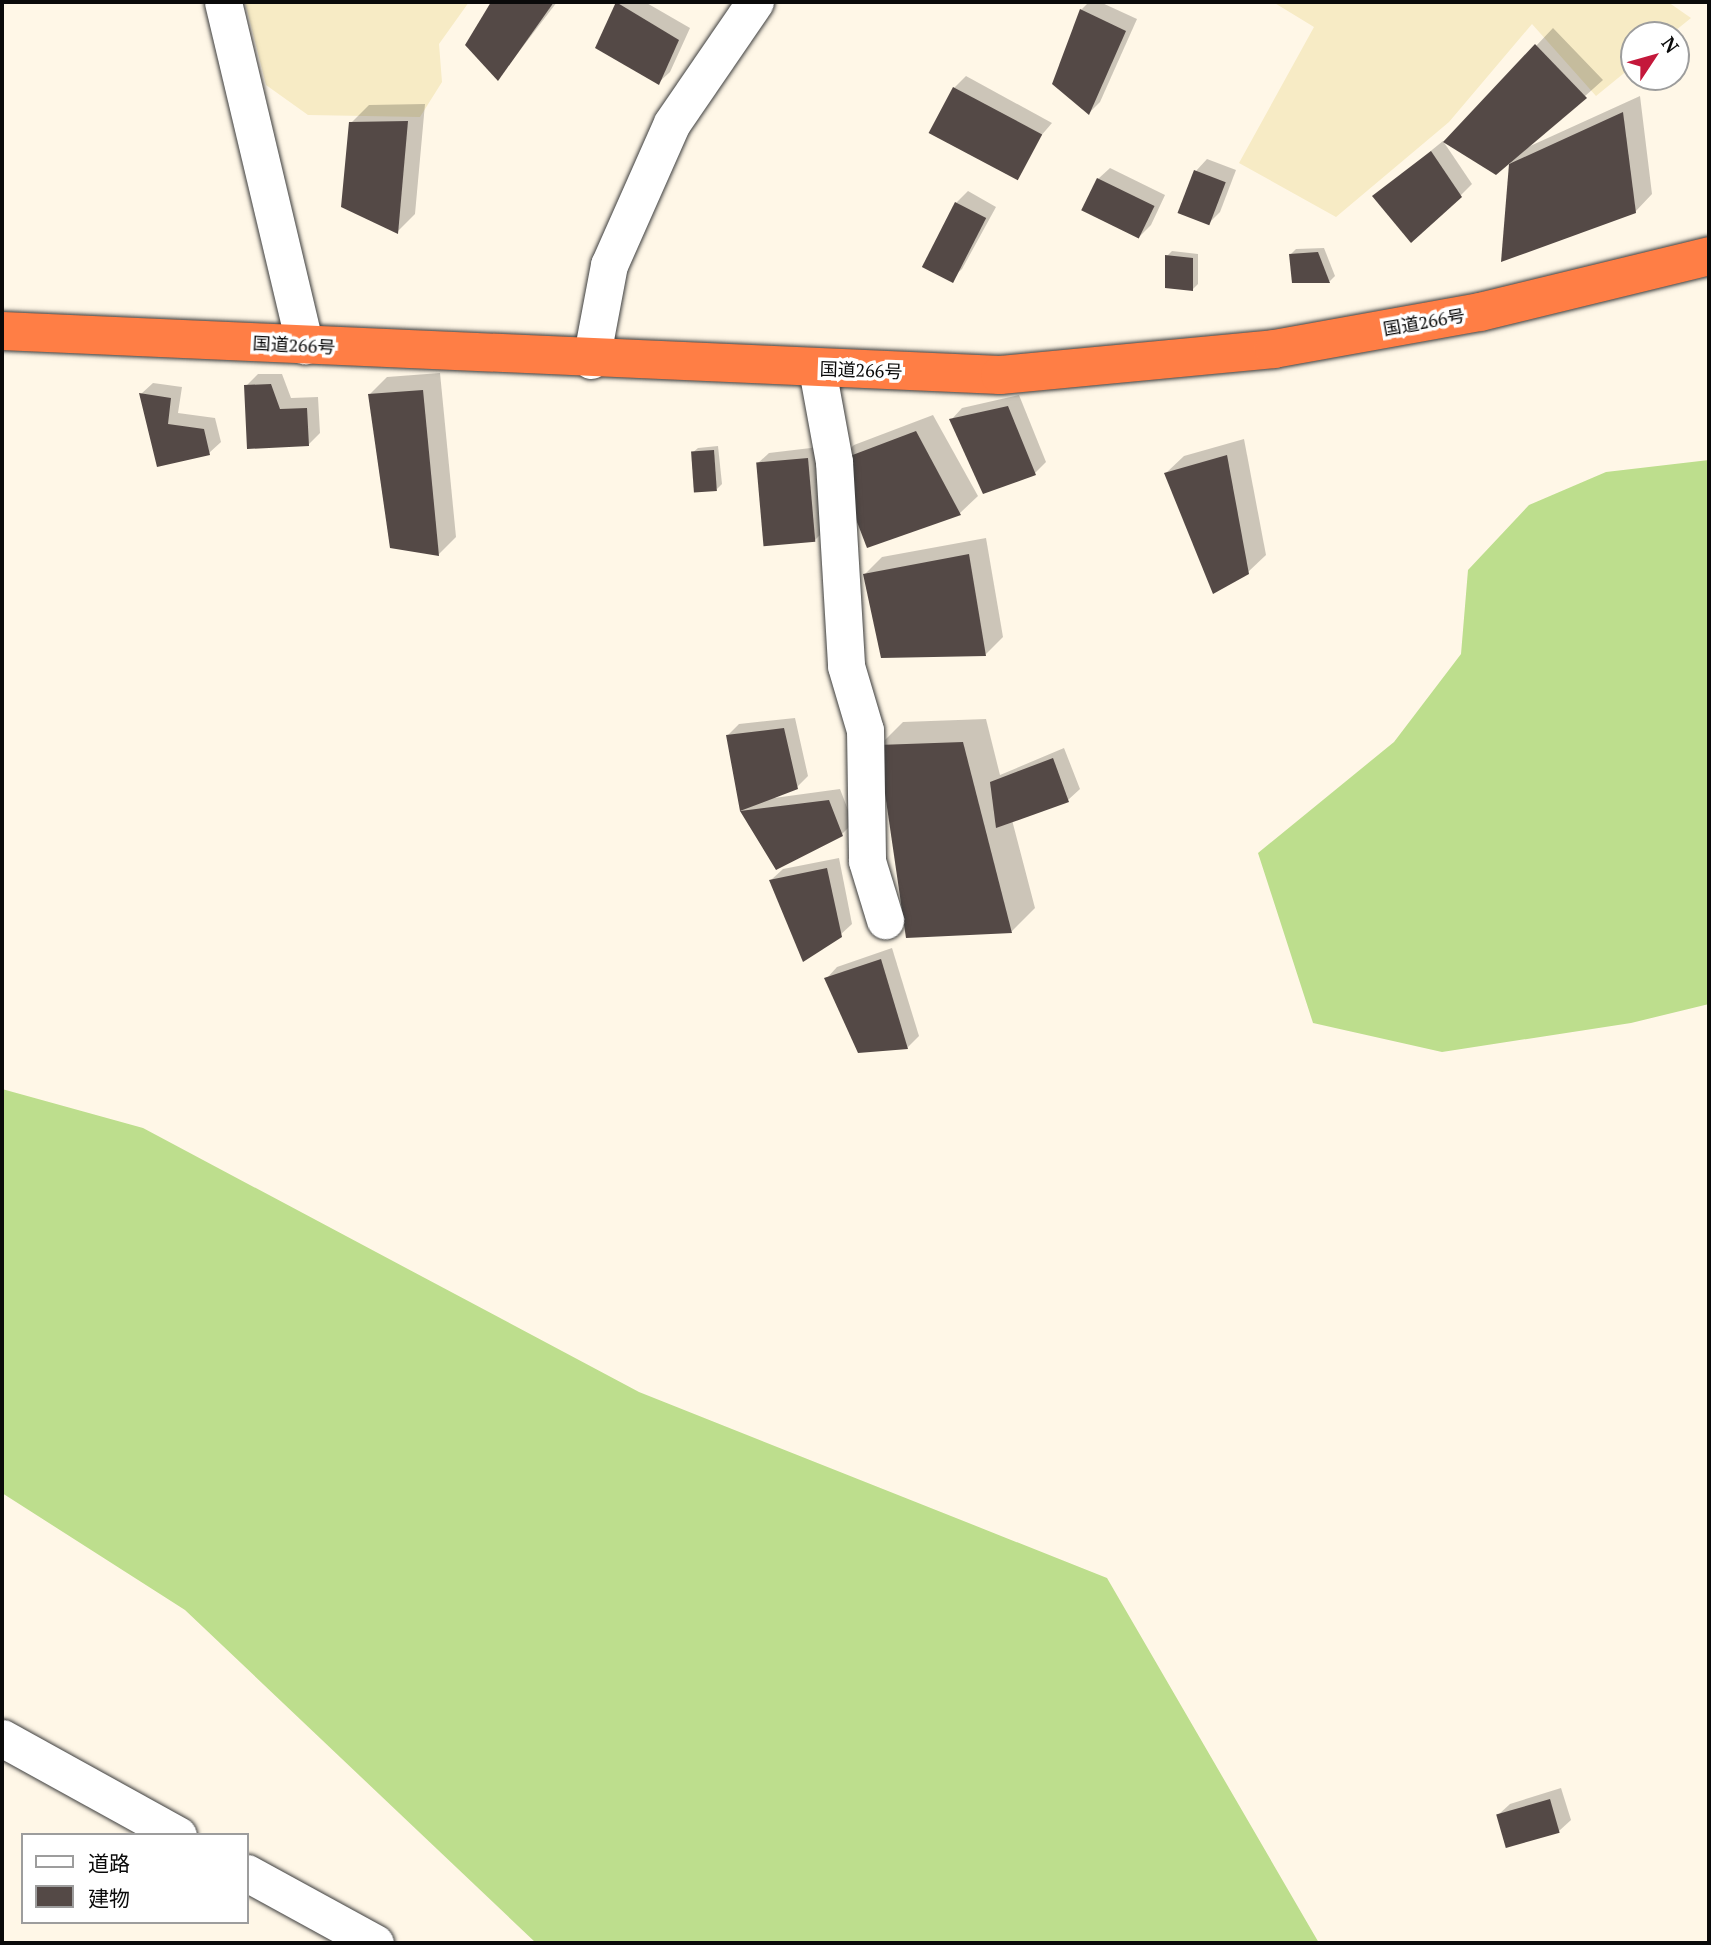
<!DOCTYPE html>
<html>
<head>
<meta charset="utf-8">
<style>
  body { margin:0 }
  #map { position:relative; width:1711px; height:1945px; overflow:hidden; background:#fff7e7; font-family:"PT Serif","Noto Sans JP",serif }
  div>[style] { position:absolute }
  .farmland>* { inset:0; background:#f7ebc5 }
  .forest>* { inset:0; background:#bdde8d }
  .shadow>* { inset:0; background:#0003 }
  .building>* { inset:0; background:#544946; transform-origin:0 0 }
  .roads { filter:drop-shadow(0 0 2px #3d3d3d) drop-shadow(0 0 2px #3d3d3d) }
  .minor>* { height:37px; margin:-18.5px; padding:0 18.5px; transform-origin:18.5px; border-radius:18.5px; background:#fff }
  .highway>* { height:38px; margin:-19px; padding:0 19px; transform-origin:19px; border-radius:19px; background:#ff7e45 }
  span { translate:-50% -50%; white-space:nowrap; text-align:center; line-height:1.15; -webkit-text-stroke:7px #fff; paint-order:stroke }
  .street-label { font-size:18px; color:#0a0a0a }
  .frame { position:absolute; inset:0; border:4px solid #0a0a0a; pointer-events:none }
  .legend { position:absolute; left:21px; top:1833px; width:228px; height:91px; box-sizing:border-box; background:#fff; border:2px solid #9d9d9d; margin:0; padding:9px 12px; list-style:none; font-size:21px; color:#0a0a0a }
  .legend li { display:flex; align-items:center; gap:14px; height:35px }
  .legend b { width:35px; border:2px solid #9d9d9d }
  .north { position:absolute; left:1620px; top:21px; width:70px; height:70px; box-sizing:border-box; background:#fff; border:2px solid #9d9d9d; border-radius:50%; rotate:54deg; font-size:19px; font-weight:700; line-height:28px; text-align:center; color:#0a0a0a }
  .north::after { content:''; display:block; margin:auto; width:24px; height:32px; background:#c4183b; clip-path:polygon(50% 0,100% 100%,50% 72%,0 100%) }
</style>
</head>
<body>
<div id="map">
  <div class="farmland">
    <div style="clip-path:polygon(245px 2px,469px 2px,439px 44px,442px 82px,420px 117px,308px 115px,266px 85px)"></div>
    <div style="clip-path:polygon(1273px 2px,1668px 2px,1691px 18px,1670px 35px,1634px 35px,1634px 65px,1596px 96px,1532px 24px,1449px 122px,1336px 217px,1239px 163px,1314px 27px)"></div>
  </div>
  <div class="forest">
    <div style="clip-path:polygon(1709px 460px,1709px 1004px,1631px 1023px,1442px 1052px,1313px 1023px,1258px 853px,1394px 742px,1461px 654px,1468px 570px,1529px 505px,1606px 472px)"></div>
    <div style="clip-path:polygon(2px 1089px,143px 1128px,639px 1392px,1107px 1578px,1319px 1943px,536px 1943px,185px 1610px,2px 1493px)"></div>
  </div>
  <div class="shadow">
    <div style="clip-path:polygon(493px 2px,557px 2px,498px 79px,467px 45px)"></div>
    <div style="clip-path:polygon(619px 2px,645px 2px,690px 28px,670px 72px,658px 83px)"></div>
    <div style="clip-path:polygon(1089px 2px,1100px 2px,1137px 19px,1100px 102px,1089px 113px,1081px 10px)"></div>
    <div style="clip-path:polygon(1553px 28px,1603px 80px,1528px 147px,1640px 96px,1652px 194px,1635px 212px,1503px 259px,1511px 160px,1536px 46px)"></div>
    <div style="clip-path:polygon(966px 76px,1052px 123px,1009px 173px,931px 132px,954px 88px)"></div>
    <div style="clip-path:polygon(425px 104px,415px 214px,398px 231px,351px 123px,369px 105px)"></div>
    <div style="clip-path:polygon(1443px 141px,1472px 184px,1461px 195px,1374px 197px)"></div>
    <div style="clip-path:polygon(1207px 159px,1236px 170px,1220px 212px,1209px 223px,1196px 171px)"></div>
    <div style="clip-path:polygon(1110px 168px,1165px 195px,1151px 225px,1139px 237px,1098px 179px)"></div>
    <div style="clip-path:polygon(968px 191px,996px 207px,962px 269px,950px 280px,956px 203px)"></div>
    <div style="clip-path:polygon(1324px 248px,1335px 276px,1330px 281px,1293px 281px,1291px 254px,1296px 249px)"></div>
    <div style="clip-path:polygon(1172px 251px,1198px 254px,1198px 284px,1193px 289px,1167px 256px)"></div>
    <div style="clip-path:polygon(440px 373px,456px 537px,439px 554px,392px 546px,370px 394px,387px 377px)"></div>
    <div style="clip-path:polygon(258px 374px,282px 374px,291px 398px,318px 397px,320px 433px,308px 445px,246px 386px)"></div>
    <div style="clip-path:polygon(153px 383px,182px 387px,178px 413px,215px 418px,221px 442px,209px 453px,158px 465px,141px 394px)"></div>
    <div style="clip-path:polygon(1019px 395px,1046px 462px,1035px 473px,951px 420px,962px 408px)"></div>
    <div style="clip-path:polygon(933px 415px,978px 496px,960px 513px,868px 546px,836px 462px,854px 445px)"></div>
    <div style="clip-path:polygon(1244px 439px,1266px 555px,1248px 572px,1166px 473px,1184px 456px)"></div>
    <div style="clip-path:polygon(718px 446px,722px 484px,717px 489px,692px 453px,698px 448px)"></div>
    <div style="clip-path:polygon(819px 447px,826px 529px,815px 540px,757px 464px,769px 453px)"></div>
    <div style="clip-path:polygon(986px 538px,1003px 637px,986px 654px,865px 574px,882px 557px)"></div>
    <div style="clip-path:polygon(795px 718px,808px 776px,797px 787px,774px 798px,840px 789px,853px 823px,842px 834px,742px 811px,728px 735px,739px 724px)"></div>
    <div style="clip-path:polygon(986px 719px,1000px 775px,1064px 748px,1080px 789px,1068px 800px,1012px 820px,1035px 908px,1012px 931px,907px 937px,880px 745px,903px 722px)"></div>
    <div style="clip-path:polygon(839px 858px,852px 924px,840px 935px,771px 880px,783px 869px)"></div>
    <div style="clip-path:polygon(892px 948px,919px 1036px,907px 1048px,826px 979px,837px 967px)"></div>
    <div style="clip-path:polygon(1561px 1788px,1571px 1820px,1559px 1831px,1498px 1815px,1510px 1804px)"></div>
  </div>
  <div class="building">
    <div style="clip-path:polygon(491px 2px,554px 2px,498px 81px,465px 45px)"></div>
    <div style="clip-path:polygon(616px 2px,679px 40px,659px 85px,595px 48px)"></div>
    <div style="clip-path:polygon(1080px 9px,1126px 31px,1089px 115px,1052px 84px)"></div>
    <div style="clip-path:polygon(1535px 44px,1587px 98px,1496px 175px,1443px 142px)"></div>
    <div style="left:953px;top:87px;width:101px;height:52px;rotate:28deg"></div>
    <div style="clip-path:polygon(1623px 112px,1636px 213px,1501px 262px,1509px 164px)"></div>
    <div style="clip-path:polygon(408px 121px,398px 234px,341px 207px,349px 122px)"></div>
    <div style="clip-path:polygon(1431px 151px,1462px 197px,1411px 243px,1372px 196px)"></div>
    <div style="left:1194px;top:170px;width:34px;height:46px;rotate:21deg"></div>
    <div style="left:1097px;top:178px;width:64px;height:36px;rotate:26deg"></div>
    <div style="left:955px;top:202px;width:35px;height:73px;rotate:27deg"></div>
    <div style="clip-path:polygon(1318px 252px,1330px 283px,1292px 283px,1289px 254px)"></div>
    <div style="clip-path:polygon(1165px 255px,1193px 258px,1193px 291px,1165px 288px)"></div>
    <div style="clip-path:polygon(271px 384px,280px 409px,307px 408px,309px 446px,247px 449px,244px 385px)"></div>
    <div style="clip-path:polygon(423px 390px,439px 556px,390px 548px,368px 394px)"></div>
    <div style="clip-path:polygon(139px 393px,171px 398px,168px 424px,204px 429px,210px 455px,157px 467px)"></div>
    <div style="clip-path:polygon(1008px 406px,1036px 475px,983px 494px,949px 419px)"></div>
    <div style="clip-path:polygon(916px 431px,961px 515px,867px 548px,834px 462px)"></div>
    <div style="left:714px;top:450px;width:41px;height:23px;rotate:86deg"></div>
    <div style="clip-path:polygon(1227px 455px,1249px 574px,1213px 594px,1164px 473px)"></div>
    <div style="left:808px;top:458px;width:84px;height:52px;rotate:85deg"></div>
    <div style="clip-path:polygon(969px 554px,986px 656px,881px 658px,863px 574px)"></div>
    <div style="clip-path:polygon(784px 728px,798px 789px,740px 811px,829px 800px,843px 836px,776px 870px,740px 811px,726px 735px)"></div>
    <div style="clip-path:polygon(963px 742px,1012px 933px,906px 938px,878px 745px)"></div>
    <div style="clip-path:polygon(1053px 758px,1069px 802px,996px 828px,990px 782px)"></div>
    <div style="clip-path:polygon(827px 868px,842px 937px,803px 962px,769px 880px)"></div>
    <div style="clip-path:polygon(881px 959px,908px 1049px,858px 1053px,824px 978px)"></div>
    <div style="left:1550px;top:1799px;width:35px;height:56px;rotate:74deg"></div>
  </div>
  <div class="roads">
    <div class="minor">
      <div style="left:223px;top:2px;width:353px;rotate:76.6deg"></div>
      <div style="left:591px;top:360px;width:97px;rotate:-79.3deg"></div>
      <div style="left:609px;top:265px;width:155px;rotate:-66.1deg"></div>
      <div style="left:672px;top:123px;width:147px;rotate:-55.6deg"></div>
      <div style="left:817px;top:369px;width:95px;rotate:79.6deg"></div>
      <div style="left:834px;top:462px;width:204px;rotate:86.6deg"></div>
      <div style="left:846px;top:666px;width:67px;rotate:73.5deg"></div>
      <div style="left:865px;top:730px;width:131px;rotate:89.1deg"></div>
      <div style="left:867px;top:861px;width:62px;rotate:73deg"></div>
      <div style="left:2px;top:1738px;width:201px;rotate:28.9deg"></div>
      <div style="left:247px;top:1873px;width:146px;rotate:28.7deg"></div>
    </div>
    <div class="highway">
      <div style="left:2px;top:331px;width:999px;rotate:2.52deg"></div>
      <div style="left:1000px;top:375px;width:275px;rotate:-5.4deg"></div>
      <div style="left:1274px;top:349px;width:209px;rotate:-10.2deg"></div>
      <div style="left:1480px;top:312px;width:236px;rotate:-13.7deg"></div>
    </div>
  </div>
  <div class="street-label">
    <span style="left:1424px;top:322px;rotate:-10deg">国道266号</span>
    <span style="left:294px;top:345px;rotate:3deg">国道266号</span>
    <span style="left:861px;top:370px;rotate:2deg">国道266号</span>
  </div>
  <div class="frame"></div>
  <ul class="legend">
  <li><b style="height:9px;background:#fff"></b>道路</li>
  <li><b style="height:19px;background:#544946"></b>建物</li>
  </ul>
  <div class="north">N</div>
</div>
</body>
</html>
